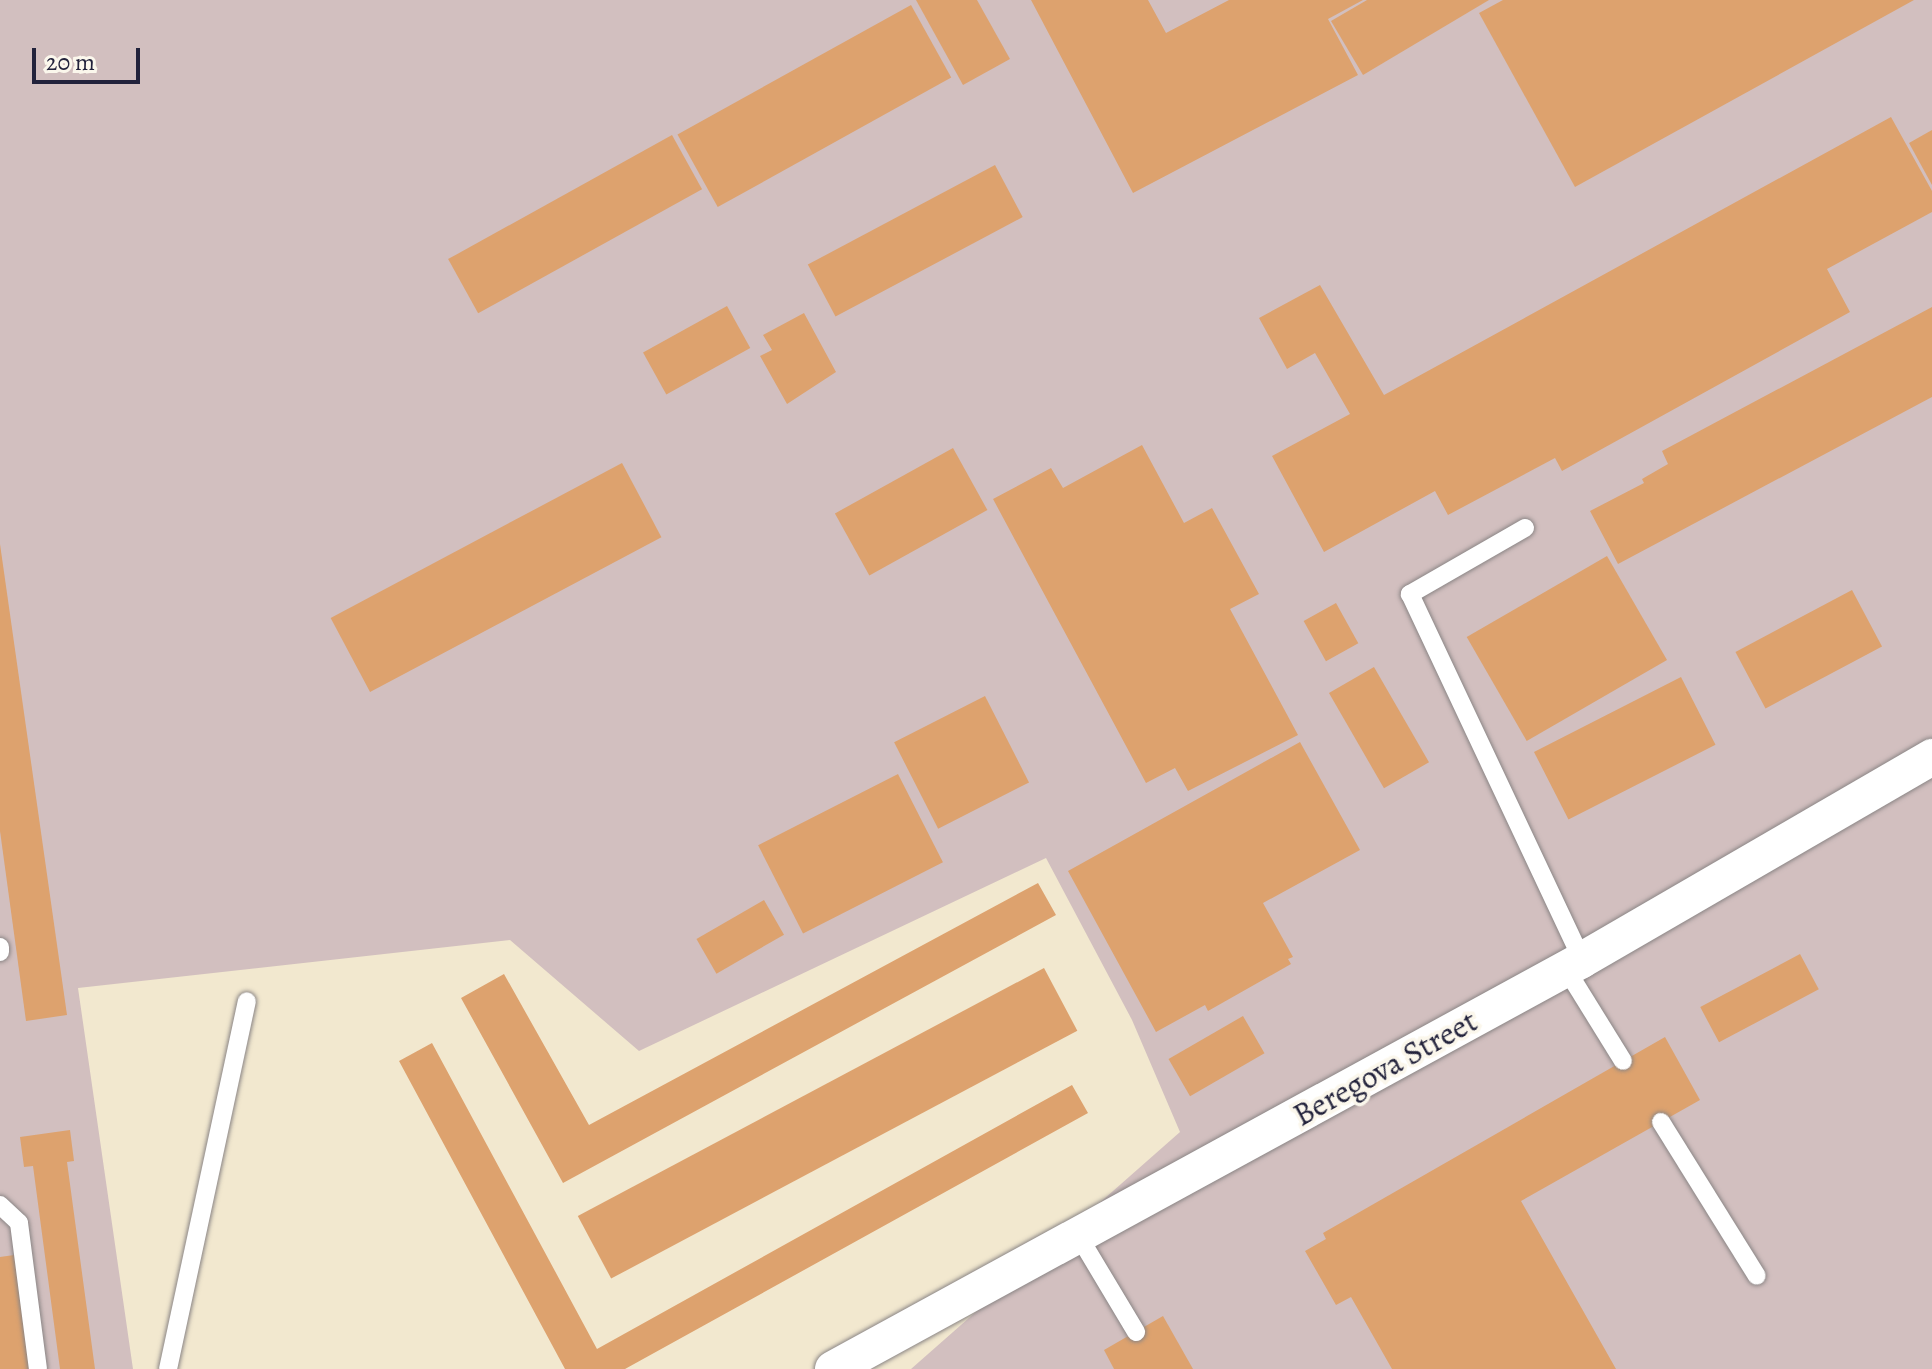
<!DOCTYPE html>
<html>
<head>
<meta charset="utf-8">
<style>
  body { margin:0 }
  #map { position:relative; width:1932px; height:1369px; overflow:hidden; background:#f2e8cf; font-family:Alegreya,serif }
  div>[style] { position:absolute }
  .industrial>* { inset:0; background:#d2bfbf }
  .building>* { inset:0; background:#dda26e; transform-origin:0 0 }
  .roads { filter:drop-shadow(0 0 2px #8a8585) drop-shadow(0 0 2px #8a8585) }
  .lane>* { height:18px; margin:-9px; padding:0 9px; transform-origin:9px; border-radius:9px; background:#fff }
  .street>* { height:36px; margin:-18px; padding:0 18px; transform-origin:18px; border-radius:18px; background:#fff }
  span { translate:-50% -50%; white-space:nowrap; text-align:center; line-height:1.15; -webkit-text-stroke:7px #fbf7ec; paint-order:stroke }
  .street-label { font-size:32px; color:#22223b }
  .scale { position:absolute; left:32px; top:48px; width:108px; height:36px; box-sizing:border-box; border:4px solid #22223b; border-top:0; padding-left:10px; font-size:24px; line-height:28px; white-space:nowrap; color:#22223b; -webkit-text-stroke:6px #fbf7ec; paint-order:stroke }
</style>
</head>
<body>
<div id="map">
  <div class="industrial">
    <div style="clip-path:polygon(0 0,1932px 0,1932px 1369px,911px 1369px,1180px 1132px,1132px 1020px,1046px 858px,639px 1051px,510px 940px,78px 988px,133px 1369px,0 1369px)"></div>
  </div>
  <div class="building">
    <div style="clip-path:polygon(916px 0,977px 0,1010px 59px,963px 85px)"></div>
    <div style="clip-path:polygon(1031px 0,1148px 0,1166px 33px,1229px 0,1363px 0,1328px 19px,1358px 75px,1133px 193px)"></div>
    <div style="clip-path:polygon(1367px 0,1489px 0,1363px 75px,1331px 21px)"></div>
    <div style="clip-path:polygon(1503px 0,1914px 0,1575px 187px,1479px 13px)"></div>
    <div style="left:911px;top:5px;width:83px;height:267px;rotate:61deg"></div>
    <div style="clip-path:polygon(1891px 117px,1932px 191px,1932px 212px,1827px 269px,1850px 312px,1562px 471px,1555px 458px,1448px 515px,1435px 491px,1324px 552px,1272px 456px,1350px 414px,1315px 353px,1287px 369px,1259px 318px,1320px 285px,1384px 395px)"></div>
    <div style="clip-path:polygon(1932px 130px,1932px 185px,1909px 143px)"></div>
    <div style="left:672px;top:135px;width:62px;height:256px;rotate:61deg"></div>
    <div style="left:995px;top:165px;width:59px;height:212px;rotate:62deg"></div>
    <div style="left:727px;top:306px;width:48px;height:96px;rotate:61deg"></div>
    <div style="clip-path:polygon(1932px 307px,1932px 397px,1618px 564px,1590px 511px,1644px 483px,1642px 479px,1668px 464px,1662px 451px)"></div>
    <div style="clip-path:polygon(804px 313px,836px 372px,787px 404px,760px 356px,772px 350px,763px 335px)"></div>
    <div style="clip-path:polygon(1142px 445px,1184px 523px,1212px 508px,1259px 594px,1230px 609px,1298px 735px,1188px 791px,1175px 768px,1146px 783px,993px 499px,1051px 468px,1063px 488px)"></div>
    <div style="left:953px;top:448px;width:71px;height:135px;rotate:61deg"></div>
    <div style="left:622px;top:463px;width:84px;height:330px;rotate:62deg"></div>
    <div style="clip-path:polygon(0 544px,67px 1015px,26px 1021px,0 831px)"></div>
    <div style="left:1607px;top:556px;width:120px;height:162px;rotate:60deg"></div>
    <div style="left:1852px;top:590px;width:64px;height:132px;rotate:62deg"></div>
    <div style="left:1336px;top:603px;width:46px;height:37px;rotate:61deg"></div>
    <div style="left:1374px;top:667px;width:110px;height:52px;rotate:60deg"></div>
    <div style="left:1681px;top:677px;width:76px;height:165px;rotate:63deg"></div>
    <div style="left:985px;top:696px;width:97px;height:102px;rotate:63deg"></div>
    <div style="clip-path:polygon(1300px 742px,1360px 850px,1263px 903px,1293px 957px,1288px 959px,1291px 964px,1208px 1011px,1205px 1005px,1156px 1032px,1068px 871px)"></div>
    <div style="left:898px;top:774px;width:99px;height:157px;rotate:63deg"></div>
    <div style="clip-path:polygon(1038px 883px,1056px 915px,563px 1183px,461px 998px,504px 974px,589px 1125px)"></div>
    <div style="left:764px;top:900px;width:40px;height:78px;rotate:60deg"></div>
    <div style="left:1800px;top:954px;width:40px;height:113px;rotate:62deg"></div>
    <div style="left:1044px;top:968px;width:71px;height:528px;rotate:62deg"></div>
    <div style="left:1243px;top:1016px;width:43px;height:86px;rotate:60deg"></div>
    <div style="clip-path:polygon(1665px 1037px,1700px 1100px,1521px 1201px,1616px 1369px,1392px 1369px,1351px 1297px,1336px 1305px,1305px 1251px,1326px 1239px,1323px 1233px)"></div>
    <div style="clip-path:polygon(432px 1043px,597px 1349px,1072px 1085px,1088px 1113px,625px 1369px,565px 1369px,399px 1061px)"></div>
    <div style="clip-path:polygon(70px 1130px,74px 1161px,67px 1162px,95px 1369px,60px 1369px,33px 1166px,24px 1167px,20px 1137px)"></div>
    <div style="clip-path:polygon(14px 1255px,30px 1369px,0 1369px,0 1257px)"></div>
    <div style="clip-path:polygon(1163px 1316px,1193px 1369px,1114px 1369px,1104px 1350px)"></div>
  </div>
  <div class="roads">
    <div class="lane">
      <div style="left:1525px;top:528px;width:133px;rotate:150.1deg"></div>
      <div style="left:1410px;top:594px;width:404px;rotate:64.8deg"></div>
      <div style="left:0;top:947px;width:5px;rotate:90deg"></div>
      <div style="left:1566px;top:969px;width:108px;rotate:58.2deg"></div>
      <div style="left:1661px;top:1122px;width:181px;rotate:58.1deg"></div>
      <div style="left:0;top:1205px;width:26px;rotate:43deg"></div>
      <div style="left:19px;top:1223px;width:147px;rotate:82.6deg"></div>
      <div style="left:1078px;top:1235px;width:113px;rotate:59.1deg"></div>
      <div style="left:168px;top:1369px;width:376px;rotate:-77.9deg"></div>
    </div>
    <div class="street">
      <div style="left:833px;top:1369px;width:853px;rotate:-28.64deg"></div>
      <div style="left:1582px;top:960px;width:405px;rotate:-30.1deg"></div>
    </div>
  </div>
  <div class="street-label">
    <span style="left:1385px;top:1068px;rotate:-29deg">Beregova Street</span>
  </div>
  <div class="scale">20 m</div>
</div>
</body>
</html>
